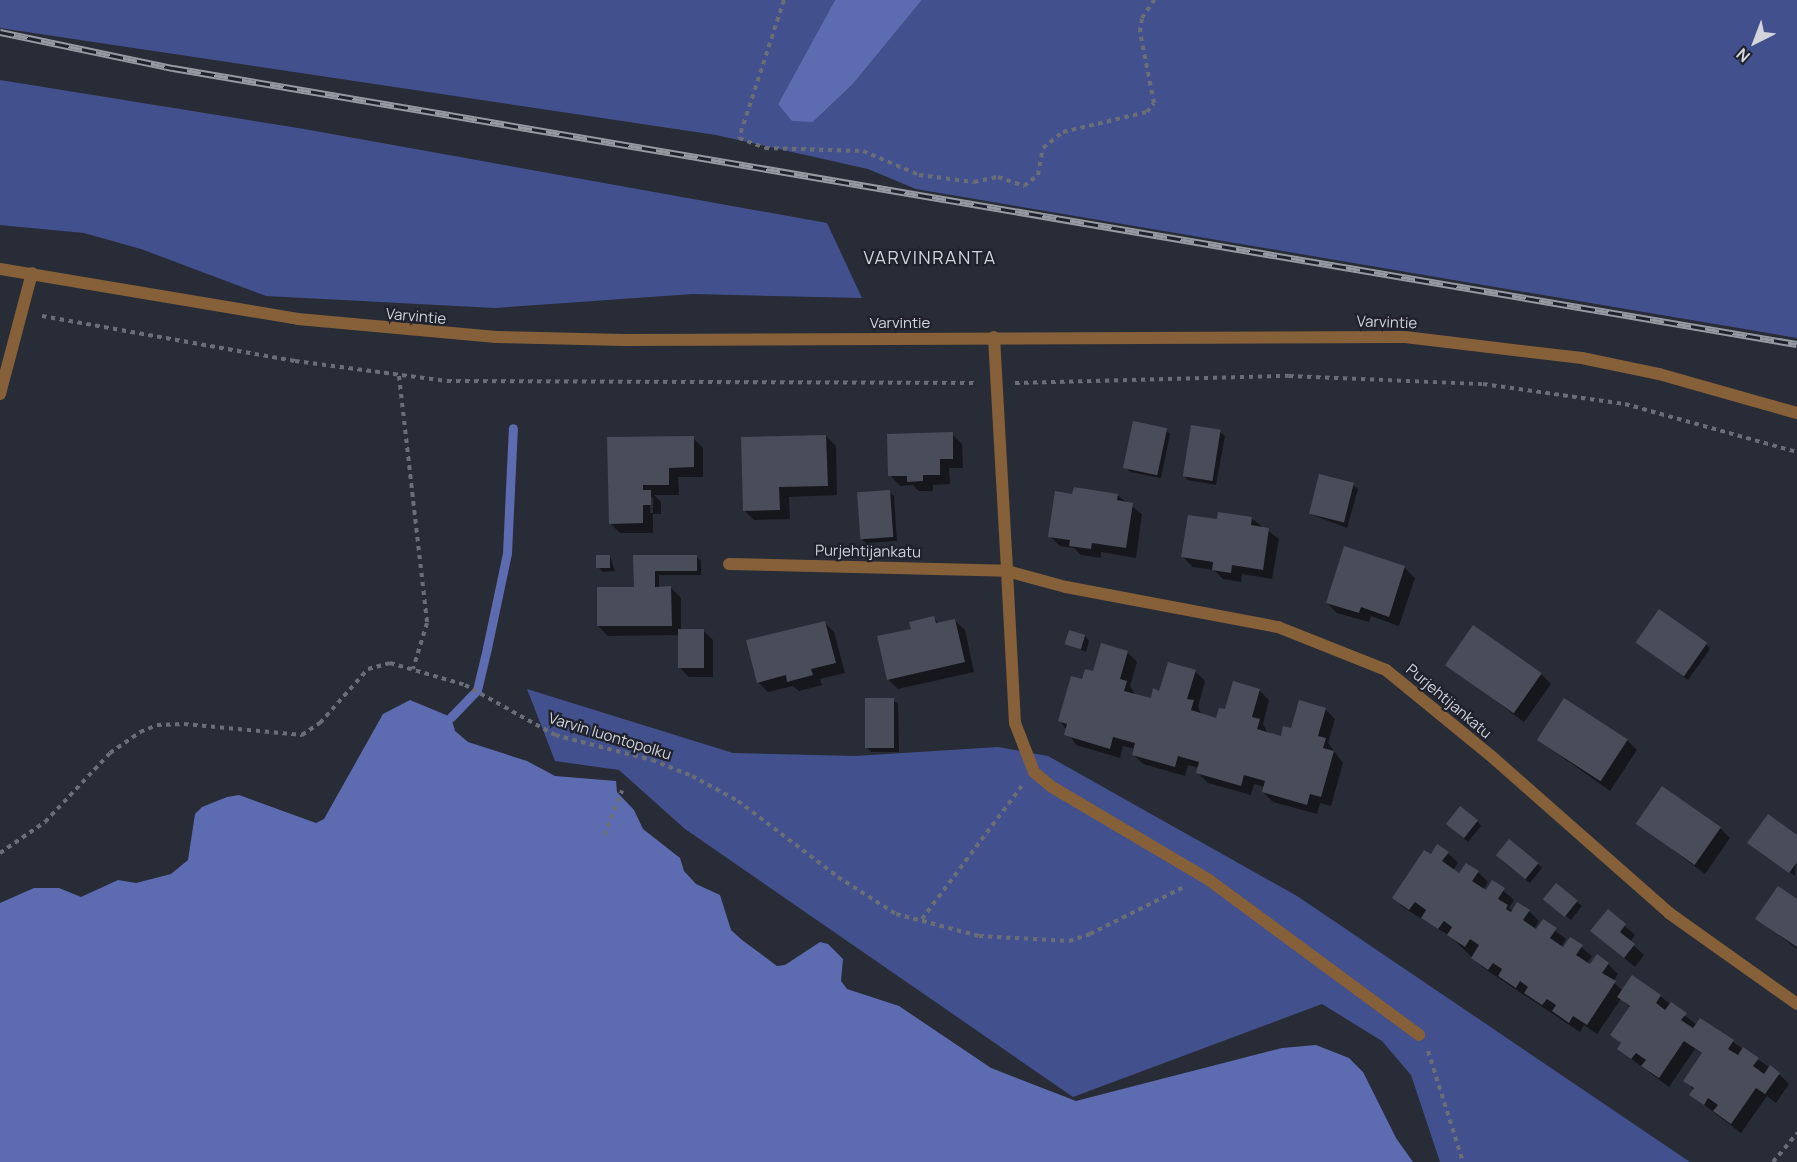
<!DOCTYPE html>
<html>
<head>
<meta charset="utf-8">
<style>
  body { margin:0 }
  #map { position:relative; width:1797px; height:1162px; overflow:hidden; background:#282c37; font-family:Manrope,sans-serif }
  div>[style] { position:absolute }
  .green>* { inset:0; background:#42508d }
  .water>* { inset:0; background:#5d6cb0 }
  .shadow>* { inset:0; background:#0007 }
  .stream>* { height:9px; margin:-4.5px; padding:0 4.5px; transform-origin:4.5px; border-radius:4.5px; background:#5d6cb0 }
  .building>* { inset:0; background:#494d59; transform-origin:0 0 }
  .path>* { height:4px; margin-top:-2px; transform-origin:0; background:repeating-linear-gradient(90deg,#6a6e77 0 4.5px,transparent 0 9px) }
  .lane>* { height:12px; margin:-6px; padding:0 6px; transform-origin:6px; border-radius:6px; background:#866038 }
  .street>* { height:12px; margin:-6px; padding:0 6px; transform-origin:6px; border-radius:6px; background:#866038 }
  .rail>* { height:7px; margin-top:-3.5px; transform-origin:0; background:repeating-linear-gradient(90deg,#1f222d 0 14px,#969aa2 0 28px); box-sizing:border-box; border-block:2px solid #969aa2 }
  span { translate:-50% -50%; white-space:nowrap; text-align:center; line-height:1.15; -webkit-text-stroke:4.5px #1f222d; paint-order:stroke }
  .street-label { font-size:15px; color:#d2d5dc }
  .quarter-label { font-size:18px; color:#d2d5dc; letter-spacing:1.5px }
  .north { position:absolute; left:1725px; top:12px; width:60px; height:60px; -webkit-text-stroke:4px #1f222d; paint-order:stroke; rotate:222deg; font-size:16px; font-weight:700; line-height:24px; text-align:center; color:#d2d5dc }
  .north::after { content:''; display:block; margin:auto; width:21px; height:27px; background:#d2d5dc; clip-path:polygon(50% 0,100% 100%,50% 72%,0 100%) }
</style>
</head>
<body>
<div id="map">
  <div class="green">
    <div style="clip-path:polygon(0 0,835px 0,778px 104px,813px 122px,853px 84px,922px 0,1797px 0,1797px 338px,916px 189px,868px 169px,716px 135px,0 28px)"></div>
    <div style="clip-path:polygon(0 80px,304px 129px,827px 223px,862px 298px,693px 294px,495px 308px,266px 296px,141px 249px,84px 233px,0 225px)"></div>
    <div style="clip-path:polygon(527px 689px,733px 753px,855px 756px,998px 747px,1048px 756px,1297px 896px,1690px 1162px,1440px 1162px,1411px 1075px,1382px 1041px,1322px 1004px,1073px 1097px,685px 829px,619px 770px,555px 761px)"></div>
  </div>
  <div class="water">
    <div style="clip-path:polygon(835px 0,922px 0,853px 84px,813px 122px,792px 121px,778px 104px)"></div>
    <div style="clip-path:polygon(410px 700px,451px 717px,455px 731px,468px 742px,527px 761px,555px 776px,616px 781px,617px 792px,634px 810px,643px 829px,680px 858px,684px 871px,696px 884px,720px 895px,731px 930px,742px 940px,777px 966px,785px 965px,820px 942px,828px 944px,843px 959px,841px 981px,847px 989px,899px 1006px,991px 1068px,1076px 1101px,1282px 1048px,1316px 1045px,1349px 1058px,1363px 1072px,1396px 1138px,1413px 1162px,0 1162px,0 903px,34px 888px,59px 888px,81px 897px,118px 880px,136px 883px,171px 874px,188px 860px,195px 814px,202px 807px,227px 797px,239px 795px,316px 823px,324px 819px,383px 714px)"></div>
  </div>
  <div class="shadow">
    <div style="clip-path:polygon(1166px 430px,1170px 434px,1161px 478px,1130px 472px,1125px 467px)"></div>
    <div style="clip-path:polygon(1220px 432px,1225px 436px,1216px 485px,1188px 480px,1184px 475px)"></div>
    <div style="clip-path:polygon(952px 434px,962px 444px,963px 468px,949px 468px,950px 484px,933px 485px,933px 491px,919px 491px,913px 485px,900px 486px,890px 475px)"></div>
    <div style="clip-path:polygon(826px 436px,836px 446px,837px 495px,789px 497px,790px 519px,754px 520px,744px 510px)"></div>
    <div style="clip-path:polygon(evenodd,693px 438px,703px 448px,703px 477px,678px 477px,679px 495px,654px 495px,661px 502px,661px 514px,653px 514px,653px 533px,620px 533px,610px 523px,609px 439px,693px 438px,650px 495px,653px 498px,653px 513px,650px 513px,650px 495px)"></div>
    <div style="clip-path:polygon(1353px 485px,1358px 489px,1347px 528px,1310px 514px)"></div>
    <div style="clip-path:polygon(889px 492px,894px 496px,897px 541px,866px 543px,861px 538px)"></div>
    <div style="clip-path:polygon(1074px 495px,1117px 495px,1142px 514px,1136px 558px,1101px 552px,1101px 558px,1081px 555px,1074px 548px,1060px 546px,1050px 536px)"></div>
    <div style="clip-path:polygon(1251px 518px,1279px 539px,1272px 579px,1242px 574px,1241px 582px,1223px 579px,1214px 570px,1193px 567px,1183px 557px)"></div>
    <div style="clip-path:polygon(1345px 548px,1405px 568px,1415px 578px,1399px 626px,1371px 616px,1369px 622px,1337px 613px,1327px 603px)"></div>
    <div style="clip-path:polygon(610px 556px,615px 571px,603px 572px,598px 567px)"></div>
    <div style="clip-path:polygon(635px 556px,696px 556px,701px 561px,701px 575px,659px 575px,659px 588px,671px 588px,681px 598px,681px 630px,703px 630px,713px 640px,713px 677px,689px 677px,679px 667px,679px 635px,608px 636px,598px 626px,637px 588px)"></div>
    <div style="clip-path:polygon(934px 618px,939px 624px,954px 620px,965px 630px,974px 672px,898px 689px,888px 679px,913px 630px)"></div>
    <div style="clip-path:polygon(824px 622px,834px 632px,845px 673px,820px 679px,822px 685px,799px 691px,793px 686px,768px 692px,758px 682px)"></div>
    <div style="clip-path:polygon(1085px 636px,1089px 641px,1086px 652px,1067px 643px)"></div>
    <div style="clip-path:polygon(1638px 643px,1706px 644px,1710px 649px,1688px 680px)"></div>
    <div style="clip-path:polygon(1127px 652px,1137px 662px,1130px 686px,1136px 696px,1152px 700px,1195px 671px,1205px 681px,1198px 707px,1202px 715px,1218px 720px,1259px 690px,1269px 700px,1263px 724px,1268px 734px,1282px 738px,1325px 709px,1335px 719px,1328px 743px,1343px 763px,1331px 806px,1320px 803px,1317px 814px,1273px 802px,1263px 792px,1265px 787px,1254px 784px,1251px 795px,1208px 783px,1198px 773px,1199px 768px,1188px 765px,1185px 776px,1143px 764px,1133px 754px,1135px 749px,1123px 746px,1120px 758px,1076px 745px,1060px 720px,1083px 681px)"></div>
    <div style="clip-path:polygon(1447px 665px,1541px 674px,1551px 684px,1524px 722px)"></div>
    <div style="clip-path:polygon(893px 700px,898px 704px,899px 752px,871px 752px,867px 747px)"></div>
    <div style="clip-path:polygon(1538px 740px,1627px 740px,1637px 750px,1610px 791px)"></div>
    <div style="clip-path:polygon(1477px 821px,1481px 826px,1468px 842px,1452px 828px)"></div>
    <div style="clip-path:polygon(1638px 824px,1720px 828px,1730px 838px,1705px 874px)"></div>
    <div style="clip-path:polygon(1797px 837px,1795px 876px,1754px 847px)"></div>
    <div style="clip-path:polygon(1448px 853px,1458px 863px,1453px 870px,1460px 875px,1478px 872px,1488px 882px,1483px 890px,1486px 892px,1493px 882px,1514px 900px,1509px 908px,1513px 912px,1529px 911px,1539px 921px,1534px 929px,1537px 931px,1543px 921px,1566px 939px,1561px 947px,1564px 949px,1571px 939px,1592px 956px,1587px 964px,1608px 964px,1618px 974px,1613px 982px,1623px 991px,1660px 996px,1697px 1025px,1733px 1042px,1779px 1074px,1789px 1084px,1776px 1103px,1767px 1096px,1741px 1133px,1691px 1095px,1694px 1090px,1685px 1080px,1703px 1054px,1695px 1049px,1669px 1087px,1618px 1049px,1622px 1044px,1612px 1035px,1631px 1008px,1621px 999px,1597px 1034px,1584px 1025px,1580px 1032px,1482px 967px,1450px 936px,1404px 908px,1394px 898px,1431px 856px)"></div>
    <div style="clip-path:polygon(1502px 861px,1538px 864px,1542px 868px,1530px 883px)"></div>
    <div style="clip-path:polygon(1797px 901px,1797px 949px,1757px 919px)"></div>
    <div style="clip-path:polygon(1577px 902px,1582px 906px,1571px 920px,1549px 903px)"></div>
    <div style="clip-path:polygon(1608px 911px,1635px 935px,1630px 942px,1644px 955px,1635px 967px,1592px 931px)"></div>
  </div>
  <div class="stream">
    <div style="left:451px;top:717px;width:37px;rotate:-46deg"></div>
    <div style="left:477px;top:690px;width:43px;rotate:-76.6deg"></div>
    <div style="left:487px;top:648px;width:97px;rotate:-78.1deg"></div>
    <div style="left:507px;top:553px;width:125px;rotate:-87.3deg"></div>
  </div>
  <div class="building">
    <div style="left:1133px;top:421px;width:35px;height:48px;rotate:12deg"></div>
    <div style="left:1191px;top:425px;width:30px;height:52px;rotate:9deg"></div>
    <div style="clip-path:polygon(953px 432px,953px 459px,940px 459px,940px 475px,923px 475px,923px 481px,907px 482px,907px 476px,888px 476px,887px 434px)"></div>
    <div style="clip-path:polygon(826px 435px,828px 486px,779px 487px,780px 510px,743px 511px,741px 437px)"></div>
    <div style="clip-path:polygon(694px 436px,694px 467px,669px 468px,669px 485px,643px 485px,643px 490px,651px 490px,651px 505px,643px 505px,643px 523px,609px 524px,607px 437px)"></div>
    <div style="left:1319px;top:474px;width:36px;height:41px;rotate:14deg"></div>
    <div style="clip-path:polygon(1074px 487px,1118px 494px,1117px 500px,1133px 503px,1126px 548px,1092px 543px,1091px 549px,1069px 546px,1070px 540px,1048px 537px,1055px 491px,1072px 494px)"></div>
    <div style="left:890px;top:490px;width:47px;height:33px;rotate:86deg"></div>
    <div style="clip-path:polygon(1218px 512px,1252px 517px,1251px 525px,1269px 528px,1263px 570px,1232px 565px,1231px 573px,1212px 570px,1213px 562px,1181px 557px,1188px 515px,1217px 519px)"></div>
    <div style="clip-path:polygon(1344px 546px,1405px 566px,1389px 617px,1361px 607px,1359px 613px,1326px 603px)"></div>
    <div style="left:596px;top:555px;width:14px;height:13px"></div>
    <div style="clip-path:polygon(633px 555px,697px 555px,697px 571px,655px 571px,655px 587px,671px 586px,672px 626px,597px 626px,597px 587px,634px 587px)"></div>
    <div style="left:1659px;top:609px;width:59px;height:41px;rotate:35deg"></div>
    <div style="clip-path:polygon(934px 616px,936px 623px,955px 619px,965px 662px,887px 680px,877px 636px,911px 629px,909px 622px)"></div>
    <div style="clip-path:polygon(825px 621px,836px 663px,811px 669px,813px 675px,787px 682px,786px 675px,757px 683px,746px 640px)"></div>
    <div style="left:1473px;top:625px;width:84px;height:49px;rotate:35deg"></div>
    <div style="left:678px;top:629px;width:26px;height:39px"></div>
    <div style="left:1069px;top:630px;width:17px;height:15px;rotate:17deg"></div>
    <div style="clip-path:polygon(1101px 643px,1128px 651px,1120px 679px,1127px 681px,1124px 691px,1151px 698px,1153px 688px,1159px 691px,1168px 662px,1196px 670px,1187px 699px,1194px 700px,1191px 710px,1216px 718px,1219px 708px,1225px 709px,1233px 681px,1260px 689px,1252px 717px,1260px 719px,1257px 729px,1281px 736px,1283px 726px,1291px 728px,1299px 700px,1326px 708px,1318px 736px,1326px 738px,1323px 748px,1334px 751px,1321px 797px,1310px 794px,1307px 805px,1262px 792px,1265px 781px,1244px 775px,1241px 786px,1196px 773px,1199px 762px,1178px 756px,1175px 767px,1132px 755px,1135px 743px,1113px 737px,1110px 749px,1064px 735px,1067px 724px,1058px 721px,1071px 676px,1082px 679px,1085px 669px,1093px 671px)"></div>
    <div style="left:865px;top:698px;width:29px;height:50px"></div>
    <div style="left:1564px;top:698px;width:76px;height:50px;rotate:33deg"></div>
    <div style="left:1662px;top:786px;width:72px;height:46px;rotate:35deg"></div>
    <div style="left:1460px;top:806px;width:23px;height:23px;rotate:38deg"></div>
    <div style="clip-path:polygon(1768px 814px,1797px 835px,1797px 862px,1789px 873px,1747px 843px)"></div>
    <div style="left:1509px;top:839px;width:38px;height:21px;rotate:39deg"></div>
    <div style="clip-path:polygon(1437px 844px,1449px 852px,1442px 861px,1459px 873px,1466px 863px,1479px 871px,1472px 881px,1486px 890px,1492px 880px,1505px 888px,1498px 899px,1508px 905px,1506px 909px,1511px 912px,1517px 902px,1530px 910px,1523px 920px,1536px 929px,1543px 919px,1557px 928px,1550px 938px,1563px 947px,1570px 937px,1583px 945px,1576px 955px,1590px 964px,1597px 954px,1609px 963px,1602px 973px,1616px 981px,1587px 1025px,1573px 1016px,1569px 1023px,1552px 1011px,1556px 1005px,1547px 999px,1542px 1005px,1524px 993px,1528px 987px,1520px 981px,1516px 988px,1498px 976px,1502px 969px,1493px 963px,1488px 970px,1471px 958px,1479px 945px,1470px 939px,1465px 947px,1447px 935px,1452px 927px,1444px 921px,1438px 929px,1421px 918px,1426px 910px,1415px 902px,1409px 910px,1392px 898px,1424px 850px,1431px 854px)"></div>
    <div style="left:1556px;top:883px;width:28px;height:21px;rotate:39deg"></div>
    <div style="clip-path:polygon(1778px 886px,1797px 899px,1797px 947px,1755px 919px)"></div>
    <div style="clip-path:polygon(1608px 909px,1626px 924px,1620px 932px,1635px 944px,1624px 958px,1590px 931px)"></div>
    <div style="clip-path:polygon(1632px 975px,1661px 995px,1656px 1003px,1665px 1010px,1671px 1002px,1687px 1013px,1681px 1020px,1693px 1028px,1700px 1018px,1734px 1040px,1728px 1049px,1738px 1055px,1743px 1047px,1759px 1058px,1753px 1066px,1764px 1074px,1770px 1065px,1780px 1073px,1765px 1094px,1756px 1088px,1731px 1124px,1713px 1111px,1718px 1105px,1708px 1098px,1704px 1105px,1689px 1095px,1694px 1088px,1683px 1081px,1702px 1053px,1684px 1041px,1659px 1078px,1641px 1066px,1646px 1060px,1636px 1053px,1631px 1059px,1617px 1049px,1621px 1043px,1610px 1035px,1630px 1006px,1617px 997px)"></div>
  </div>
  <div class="path">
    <div style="left:784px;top:0;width:145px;rotate:108.1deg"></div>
    <div style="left:739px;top:138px;width:28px;rotate:21deg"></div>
    <div style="left:765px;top:148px;width:98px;rotate:1.8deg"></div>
    <div style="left:863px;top:151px;width:61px;rotate:23.2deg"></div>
    <div style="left:919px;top:175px;width:55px;rotate:7.3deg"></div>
    <div style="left:974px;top:182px;width:25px;rotate:-12deg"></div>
    <div style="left:998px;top:177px;width:28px;rotate:19deg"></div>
    <div style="left:1024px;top:186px;width:18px;rotate:-38deg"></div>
    <div style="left:1038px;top:175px;width:27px;rotate:-80deg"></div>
    <div style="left:1043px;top:148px;width:26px;rotate:-39deg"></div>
    <div style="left:1063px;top:132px;width:86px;rotate:-13.4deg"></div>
    <div style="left:1147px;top:112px;width:11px;rotate:-52deg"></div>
    <div style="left:1154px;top:103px;width:72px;rotate:-101.2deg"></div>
    <div style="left:1140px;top:32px;width:14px;rotate:-82deg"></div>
    <div style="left:1142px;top:18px;width:22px;rotate:-56deg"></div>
    <div style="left:42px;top:316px;width:257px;rotate:10.1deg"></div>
    <div style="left:295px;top:361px;width:153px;rotate:7.5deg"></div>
    <div style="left:447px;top:381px;width:530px;rotate:0.22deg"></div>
    <div style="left:399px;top:376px;width:249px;rotate:83.5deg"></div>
    <div style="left:427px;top:623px;width:48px;rotate:106.9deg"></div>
    <div style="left:1015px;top:383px;width:274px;rotate:-1.5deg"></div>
    <div style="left:1289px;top:376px;width:194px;rotate:2.4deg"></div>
    <div style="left:1483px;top:384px;width:143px;rotate:8deg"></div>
    <div style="left:1625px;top:404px;width:179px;rotate:15.6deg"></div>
    <div style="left:604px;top:835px;width:48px;rotate:-67.8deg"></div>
    <div style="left:0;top:853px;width:55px;rotate:-34.6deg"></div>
    <div style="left:45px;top:822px;width:95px;rotate:-46.7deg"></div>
    <div style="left:110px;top:753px;width:37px;rotate:-35deg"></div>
    <div style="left:140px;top:732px;width:18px;rotate:-22deg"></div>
    <div style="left:157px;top:725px;width:27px;rotate:-2deg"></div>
    <div style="left:184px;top:724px;width:119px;rotate:5.3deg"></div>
    <div style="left:302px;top:735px;width:22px;rotate:-34deg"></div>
    <div style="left:320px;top:723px;width:72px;rotate:-48.4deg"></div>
    <div style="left:368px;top:669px;width:23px;rotate:-15deg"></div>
    <div style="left:390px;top:663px;width:78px;rotate:16.3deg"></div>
    <div style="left:465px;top:685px;width:103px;rotate:29.1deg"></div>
    <div style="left:555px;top:735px;width:100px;rotate:14.5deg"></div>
    <div style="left:652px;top:760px;width:43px;rotate:21.8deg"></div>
    <div style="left:692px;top:776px;width:52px;rotate:28.5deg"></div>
    <div style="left:738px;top:801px;width:126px;rotate:37.2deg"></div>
    <div style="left:838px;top:877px;width:69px;rotate:32.5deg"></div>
    <div style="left:896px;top:914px;width:86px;rotate:14.8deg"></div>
    <div style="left:979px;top:936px;width:90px;rotate:3.2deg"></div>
    <div style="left:1069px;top:941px;width:22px;rotate:-18deg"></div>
    <div style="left:1090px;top:934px;width:103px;rotate:-26.6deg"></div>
    <div style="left:922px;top:919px;width:166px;rotate:-53.1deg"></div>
    <div style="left:1428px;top:1051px;width:116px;rotate:72.5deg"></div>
    <div style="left:1773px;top:1162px;width:38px;rotate:-50deg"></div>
  </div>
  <div class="lane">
    <div style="left:1007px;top:571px;width:152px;rotate:87deg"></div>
    <div style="left:1015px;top:723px;width:53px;rotate:68.8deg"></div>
    <div style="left:1034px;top:772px;width:23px;rotate:40deg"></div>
    <div style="left:1052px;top:787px;width:182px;rotate:30.6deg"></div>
    <div style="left:1209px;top:880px;width:261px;rotate:36.4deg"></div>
  </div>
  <div class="street">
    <div style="left:0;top:269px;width:302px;rotate:9.5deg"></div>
    <div style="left:298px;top:319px;width:199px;rotate:5.2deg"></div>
    <div style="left:496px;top:337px;width:128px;rotate:1.3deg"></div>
    <div style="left:624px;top:340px;width:781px;rotate:-0.22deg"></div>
    <div style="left:1405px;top:337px;width:178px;rotate:6.8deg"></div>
    <div style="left:1582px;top:358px;width:79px;rotate:11.7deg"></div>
    <div style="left:1659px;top:374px;width:143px;rotate:15.8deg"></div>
    <div style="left:994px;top:337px;width:234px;rotate:86.8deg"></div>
    <div style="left:1007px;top:571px;width:61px;rotate:15.2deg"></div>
    <div style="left:1066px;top:587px;width:216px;rotate:10.7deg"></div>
    <div style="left:1278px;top:627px;width:116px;rotate:21.7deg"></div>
    <div style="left:1386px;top:670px;width:134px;rotate:39.3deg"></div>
    <div style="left:1490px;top:755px;width:239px;rotate:41.4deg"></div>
    <div style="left:1669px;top:913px;width:157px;rotate:35.4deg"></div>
    <div style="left:0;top:394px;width:125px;rotate:-75.2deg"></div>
    <div style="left:729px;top:564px;width:278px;rotate:1.4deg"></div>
  </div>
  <div class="rail">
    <div style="left:0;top:32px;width:177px;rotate:11.8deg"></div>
    <div style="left:173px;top:68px;width:1647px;rotate:9.65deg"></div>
  </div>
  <div class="street-label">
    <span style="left:416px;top:316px;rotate:5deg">Varvintie</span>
    <span style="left:1387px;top:322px;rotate:2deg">Varvintie</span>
    <span style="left:900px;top:323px">Varvintie</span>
    <span style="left:868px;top:551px;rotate:1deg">Purjehtijankatu</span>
    <span style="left:1449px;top:701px;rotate:40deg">Purjehtijankatu</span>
    <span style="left:610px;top:736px;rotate:17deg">Varvin luontopolku</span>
  </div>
  <div class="quarter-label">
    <span style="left:930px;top:257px">VARVINRANTA</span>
  </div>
  <div class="north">N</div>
</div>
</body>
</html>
